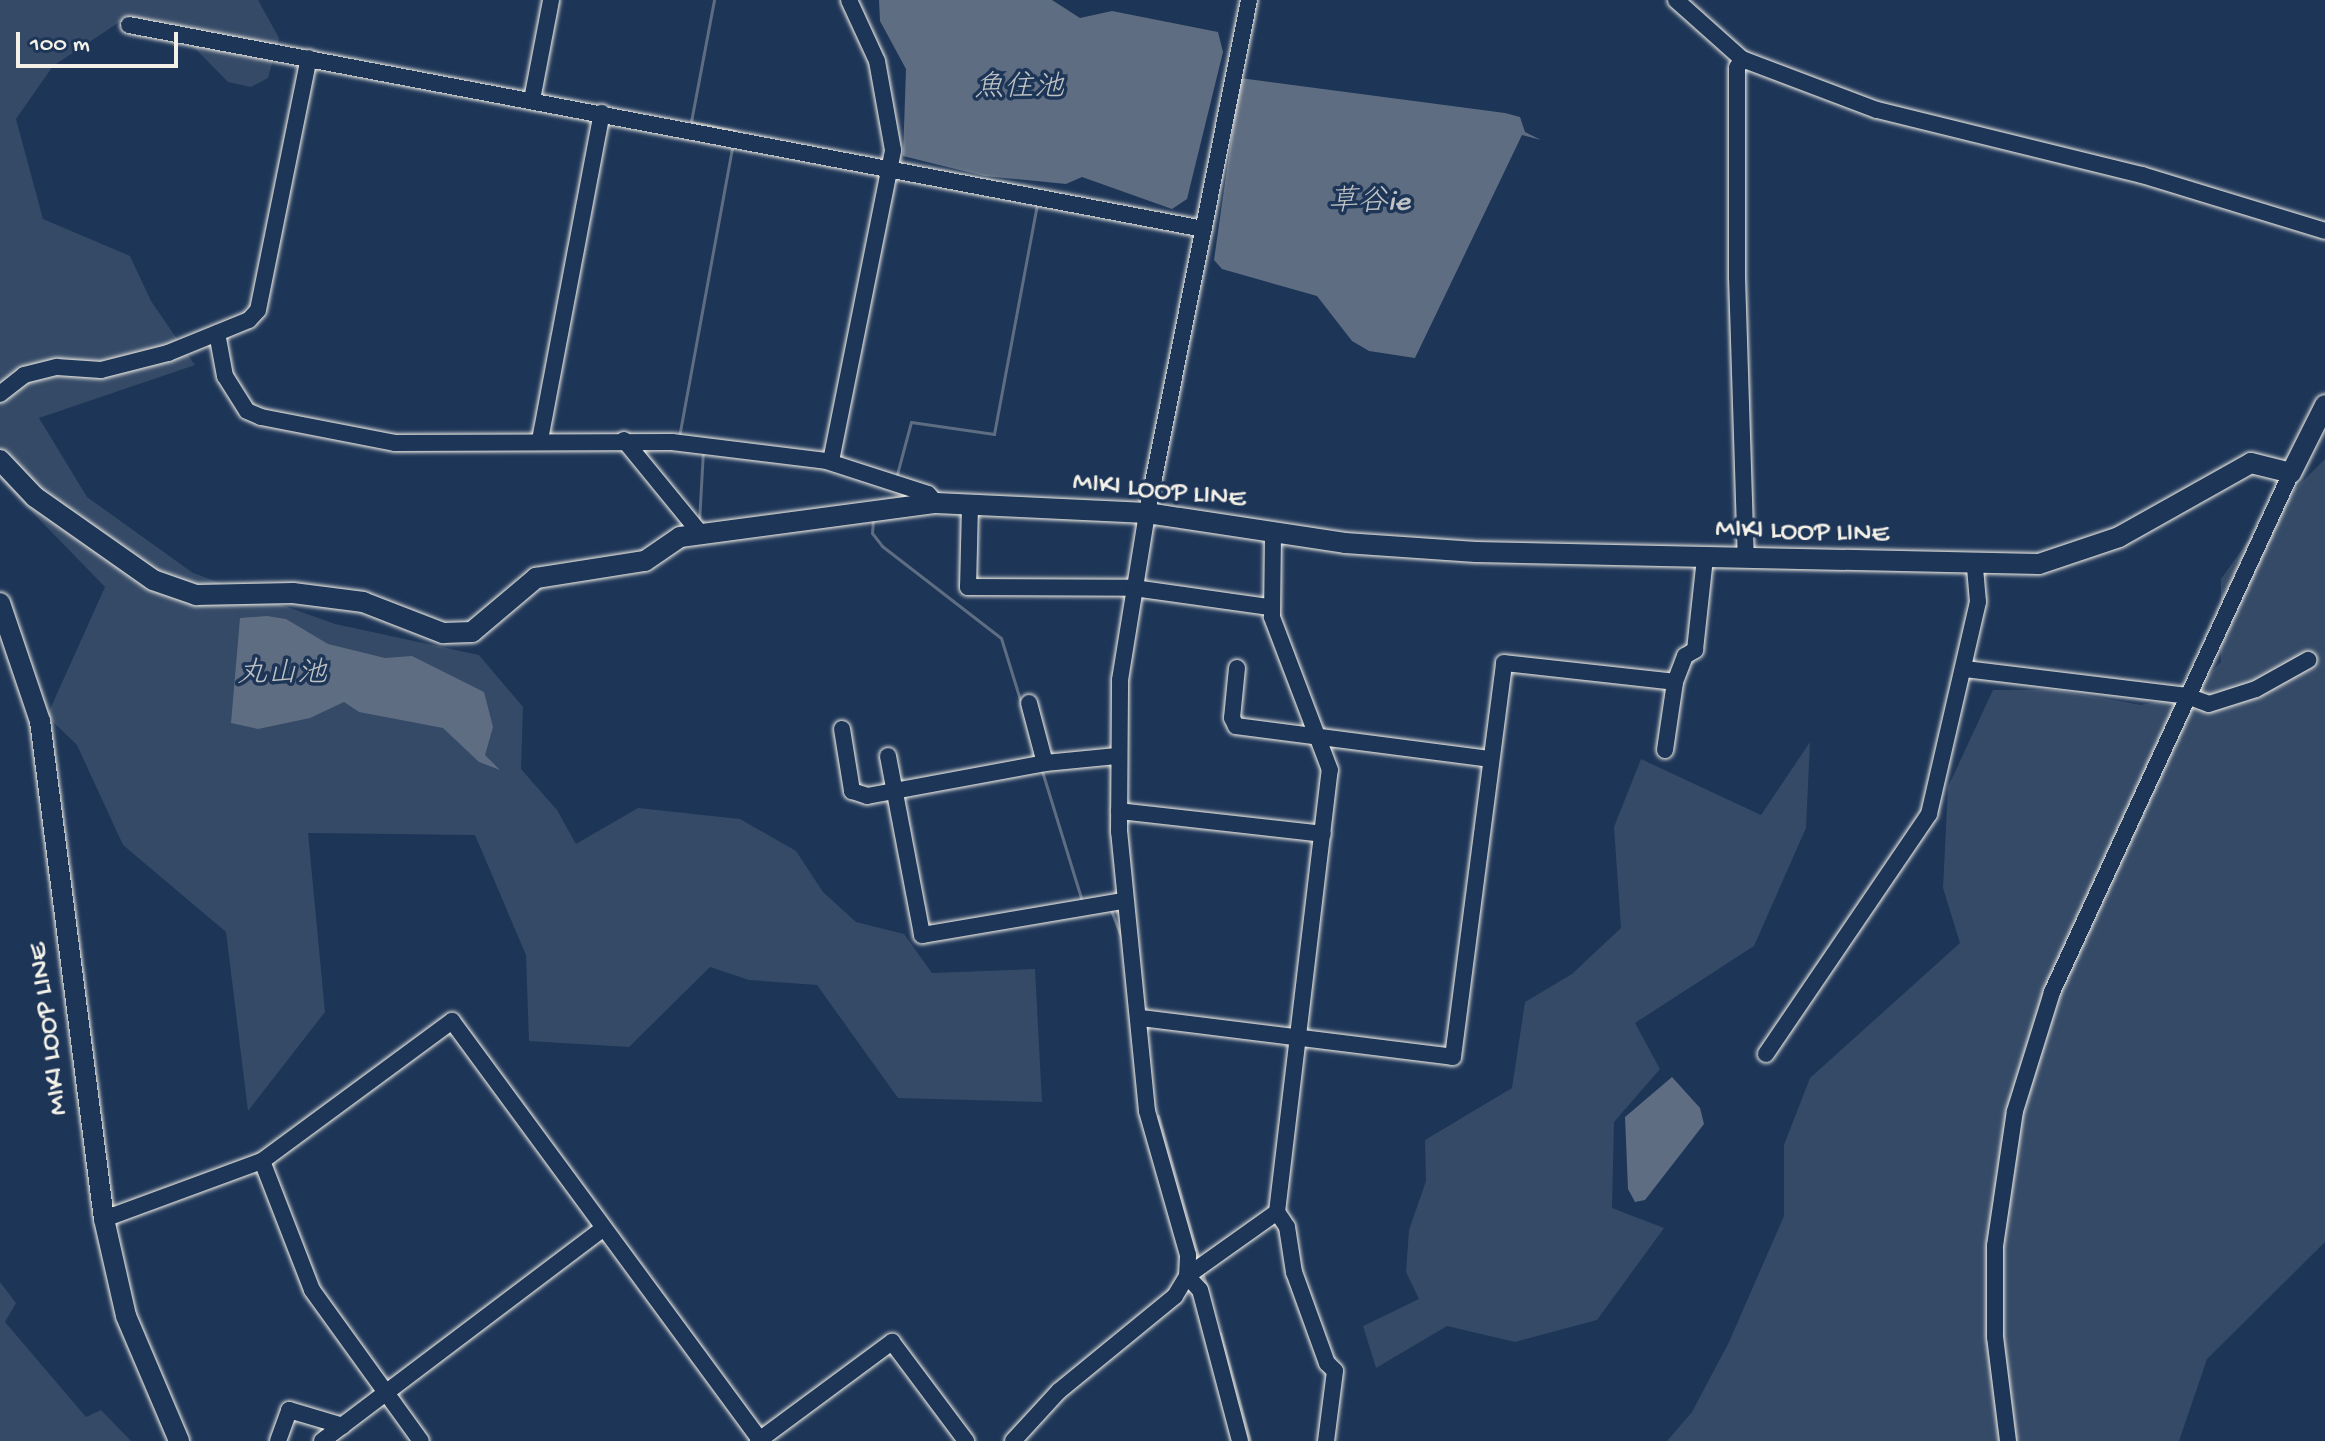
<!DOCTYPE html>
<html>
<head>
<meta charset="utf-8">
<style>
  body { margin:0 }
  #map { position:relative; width:2325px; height:1441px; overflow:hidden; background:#1d3557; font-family:"Gochi Hand","Klee One",sans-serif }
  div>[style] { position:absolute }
  .green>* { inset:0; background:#354a67 }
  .water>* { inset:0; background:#5e6d82 }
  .stream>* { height:3px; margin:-1.5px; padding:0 1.5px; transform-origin:1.5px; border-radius:1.5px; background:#5e6d82 }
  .roads { filter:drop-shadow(0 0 2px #f4f1e8) drop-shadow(0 0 2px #f4f1e8) }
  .minor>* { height:16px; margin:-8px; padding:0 8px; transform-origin:8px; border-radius:8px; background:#1d3557 }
  .major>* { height:20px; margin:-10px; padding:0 10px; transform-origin:10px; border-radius:10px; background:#1d3557 }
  span { translate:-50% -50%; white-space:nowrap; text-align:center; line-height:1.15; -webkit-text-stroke:7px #1d3557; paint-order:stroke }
  .street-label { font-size:28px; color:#f4f1e8 }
  .water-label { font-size:30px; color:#c0c3c4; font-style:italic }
  .scale { position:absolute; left:16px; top:32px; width:162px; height:36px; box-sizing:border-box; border:4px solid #f4f1e8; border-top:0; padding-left:10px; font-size:24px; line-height:28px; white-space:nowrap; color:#f4f1e8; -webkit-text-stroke:6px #1d3557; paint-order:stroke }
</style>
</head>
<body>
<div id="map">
  <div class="green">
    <div style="clip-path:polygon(0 0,258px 0,279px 38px,268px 78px,251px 87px,228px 82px,170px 23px,121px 21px,53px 66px,16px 119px,43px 219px,130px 256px,151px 301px,195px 365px,39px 418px,87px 497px,193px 573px,335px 624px,479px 655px,523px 707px,521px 769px,557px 810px,576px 844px,638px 808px,740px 819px,796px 851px,823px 892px,856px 922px,904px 934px,932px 973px,1035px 969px,1042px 1102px,898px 1098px,817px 985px,749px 980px,710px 967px,629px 1047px,529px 1041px,526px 955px,475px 835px,308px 833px,325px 1012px,248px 1111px,226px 932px,123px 845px,77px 745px,47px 716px,105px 587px,0 479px)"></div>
    <div style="clip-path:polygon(2325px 459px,2325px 1242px,2207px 1359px,2179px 1441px,1667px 1441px,1692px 1412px,1729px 1342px,1784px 1216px,1784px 1145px,1810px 1078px,1960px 943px,1943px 888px,1948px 787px,1993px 690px,2055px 690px,2141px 705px,2187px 696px,2221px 662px,2221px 579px,2261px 523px)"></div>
    <div style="clip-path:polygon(1810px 742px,1806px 828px,1754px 946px,1635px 1023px,1660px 1069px,1614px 1122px,1612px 1208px,1664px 1228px,1597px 1320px,1515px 1342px,1447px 1326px,1376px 1368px,1363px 1326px,1419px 1299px,1406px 1272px,1409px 1230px,1426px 1181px,1425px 1140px,1512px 1088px,1525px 1002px,1572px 974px,1621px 928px,1614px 827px,1641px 759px,1761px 815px)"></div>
    <div style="clip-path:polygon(0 1282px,16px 1303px,5px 1322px,86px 1417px,101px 1410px,131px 1441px,0 1441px)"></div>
  </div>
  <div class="water">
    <div style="clip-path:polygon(879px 0,1052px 0,1080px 18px,1112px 11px,1218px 32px,1223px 52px,1187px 199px,1172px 209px,1082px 177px,1066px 184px,984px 176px,903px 156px,906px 69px,880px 21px)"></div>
    <div style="clip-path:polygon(1240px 78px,1505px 113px,1520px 117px,1525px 132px,1541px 140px,1522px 135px,1415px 358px,1369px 351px,1352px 341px,1317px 296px,1222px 269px,1214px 260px)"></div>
    <div style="clip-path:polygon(267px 616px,286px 619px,328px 644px,385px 658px,412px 656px,484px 692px,493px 727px,485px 755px,500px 770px,479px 762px,443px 728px,359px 712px,344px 702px,310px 718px,258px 729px,231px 723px,240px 618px)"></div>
    <div style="clip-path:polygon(1672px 1077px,1700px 1108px,1704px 1124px,1645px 1200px,1635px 1202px,1628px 1189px,1625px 1117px)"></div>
  </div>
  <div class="stream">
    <div style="left:714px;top:0;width:124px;rotate:100.7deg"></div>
    <div style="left:691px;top:122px;width:45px;rotate:11.6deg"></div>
    <div style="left:735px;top:131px;width:5px;rotate:101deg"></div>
    <div style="left:679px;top:437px;width:295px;rotate:-79.6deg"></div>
    <div style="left:896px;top:478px;width:58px;rotate:-75deg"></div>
    <div style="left:911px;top:422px;width:84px;rotate:8.2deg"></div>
    <div style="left:994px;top:434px;width:234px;rotate:-79.4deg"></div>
    <div style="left:873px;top:519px;width:14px;rotate:94deg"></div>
    <div style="left:872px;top:533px;width:16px;rotate:52deg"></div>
    <div style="left:882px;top:546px;width:150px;rotate:37.7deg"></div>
    <div style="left:1001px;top:638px;width:71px;rotate:72.8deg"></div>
    <div style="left:699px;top:522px;width:72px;rotate:-86.8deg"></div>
    <div style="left:1042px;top:771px;width:136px;rotate:72.9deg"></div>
    <div style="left:1111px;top:910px;width:31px;rotate:69deg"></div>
    <div style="left:1158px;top:1116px;width:150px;rotate:74.1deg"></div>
    <div style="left:1202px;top:1272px;width:16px;rotate:72deg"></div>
    <div style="left:1220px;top:1333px;width:112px;rotate:74.5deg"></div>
  </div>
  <div class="roads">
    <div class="minor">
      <div style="left:1676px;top:0;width:89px;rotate:41.8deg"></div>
      <div style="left:1742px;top:59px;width:144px;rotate:20.7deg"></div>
      <div style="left:1877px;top:110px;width:273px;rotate:13.8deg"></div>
      <div style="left:2142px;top:175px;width:191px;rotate:17deg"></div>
      <div style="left:129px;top:25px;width:1094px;rotate:10.75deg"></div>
      <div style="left:1742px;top:59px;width:10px;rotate:119deg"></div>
      <div style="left:1737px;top:68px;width:209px;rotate:90deg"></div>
      <div style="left:1737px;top:277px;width:281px;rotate:88.2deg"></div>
      <div style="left:532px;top:100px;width:102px;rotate:-79.2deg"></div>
      <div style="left:217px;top:333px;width:44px;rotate:79.5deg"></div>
      <div style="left:225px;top:376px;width:41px;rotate:57.8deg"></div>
      <div style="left:247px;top:411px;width:15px;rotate:23deg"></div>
      <div style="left:261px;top:417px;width:136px;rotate:11deg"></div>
      <div style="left:395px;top:443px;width:277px;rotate:-0.2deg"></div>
      <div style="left:672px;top:442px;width:155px;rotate:7deg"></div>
      <div style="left:826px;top:461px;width:107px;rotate:17.9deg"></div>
      <div style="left:928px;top:494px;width:12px;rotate:48deg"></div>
      <div style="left:0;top:394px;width:31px;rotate:-38deg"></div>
      <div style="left:24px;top:375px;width:34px;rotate:-14deg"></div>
      <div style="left:57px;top:367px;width:44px;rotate:3.9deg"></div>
      <div style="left:101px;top:370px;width:69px;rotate:-14.2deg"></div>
      <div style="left:168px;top:353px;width:87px;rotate:-22.2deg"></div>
      <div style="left:249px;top:320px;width:13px;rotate:-48deg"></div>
      <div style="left:258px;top:310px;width:257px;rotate:-78.6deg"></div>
      <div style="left:540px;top:440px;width:333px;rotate:-79.3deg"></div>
      <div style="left:624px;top:440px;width:120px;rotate:50.7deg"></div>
      <div style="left:831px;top:461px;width:317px;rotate:-78.7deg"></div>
      <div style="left:893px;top:150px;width:90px;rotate:-100.2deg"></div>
      <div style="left:877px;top:61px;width:67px;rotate:-114.7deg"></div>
      <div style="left:970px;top:506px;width:81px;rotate:91.4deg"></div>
      <div style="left:968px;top:587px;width:166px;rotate:0.3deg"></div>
      <div style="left:1134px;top:588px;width:137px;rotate:8deg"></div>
      <div style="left:1237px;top:668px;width:50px;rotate:95.7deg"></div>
      <div style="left:1232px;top:718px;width:9px;rotate:63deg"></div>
      <div style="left:1236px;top:726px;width:257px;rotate:7.4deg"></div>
      <div style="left:1965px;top:669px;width:224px;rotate:6.9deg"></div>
      <div style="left:2187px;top:696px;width:23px;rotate:20deg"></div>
      <div style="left:2209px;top:704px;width:49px;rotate:-17.7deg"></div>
      <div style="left:2256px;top:689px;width:60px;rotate:-29.1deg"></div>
      <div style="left:1029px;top:703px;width:62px;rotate:75.1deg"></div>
      <div style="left:842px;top:729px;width:63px;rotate:80.8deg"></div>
      <div style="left:852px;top:791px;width:16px;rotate:18deg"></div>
      <div style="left:867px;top:796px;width:181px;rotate:-10.5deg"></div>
      <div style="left:1045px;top:763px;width:72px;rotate:-5.6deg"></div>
      <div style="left:1665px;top:750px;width:69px;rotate:-81.6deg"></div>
      <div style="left:1675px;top:682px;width:28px;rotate:-69deg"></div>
      <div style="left:1685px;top:656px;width:12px;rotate:-31deg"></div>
      <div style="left:1695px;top:650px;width:93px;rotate:-83.8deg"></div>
      <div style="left:888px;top:756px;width:182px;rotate:79.2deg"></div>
      <div style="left:922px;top:935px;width:205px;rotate:-9.6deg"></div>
      <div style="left:1119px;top:811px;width:205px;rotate:6.4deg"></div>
      <div style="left:1141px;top:1018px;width:314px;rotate:7.1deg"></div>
      <div style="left:1453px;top:1057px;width:397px;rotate:-82.6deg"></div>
      <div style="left:1504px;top:663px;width:172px;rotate:6.3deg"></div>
      <div style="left:1766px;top:1054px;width:290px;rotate:-55.8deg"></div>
      <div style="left:1929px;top:814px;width:218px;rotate:-77deg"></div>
      <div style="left:1978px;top:602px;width:35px;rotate:-95deg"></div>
      <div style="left:262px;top:1161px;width:138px;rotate:68.8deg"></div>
      <div style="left:312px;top:1290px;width:186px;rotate:54.2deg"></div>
      <div style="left:1277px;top:1212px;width:18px;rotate:56deg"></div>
      <div style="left:1287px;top:1227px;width:46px;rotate:81.2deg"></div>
      <div style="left:1294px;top:1272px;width:97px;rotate:70.1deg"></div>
      <div style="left:1327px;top:1363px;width:11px;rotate:45deg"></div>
      <div style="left:1335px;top:1371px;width:71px;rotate:97.3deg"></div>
      <div style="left:104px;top:1219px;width:168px;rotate:-20.2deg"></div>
      <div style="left:262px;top:1161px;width:236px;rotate:-36.4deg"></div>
      <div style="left:452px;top:1021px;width:521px;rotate:53.66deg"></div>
      <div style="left:278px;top:1441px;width:33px;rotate:-70deg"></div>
      <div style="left:289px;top:1410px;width:56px;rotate:16.5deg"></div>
      <div style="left:322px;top:1441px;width:351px;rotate:-37.1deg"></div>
      <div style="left:758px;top:1441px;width:167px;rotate:-36.5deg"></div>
      <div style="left:892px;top:1342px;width:124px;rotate:53.2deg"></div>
      <div style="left:1013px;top:1441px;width:68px;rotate:-47.4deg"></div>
      <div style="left:1059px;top:1391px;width:150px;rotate:-39.3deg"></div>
      <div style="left:1175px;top:1296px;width:23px;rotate:-59deg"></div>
      <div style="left:1187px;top:1276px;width:21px;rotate:-87deg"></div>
      <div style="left:1188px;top:1255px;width:150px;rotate:-105.9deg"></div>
      <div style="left:1147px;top:1111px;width:280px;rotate:-95.7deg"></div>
      <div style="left:1119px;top:832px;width:152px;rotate:-89.6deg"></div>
      <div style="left:1120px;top:680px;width:169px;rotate:-80.8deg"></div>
      <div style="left:1147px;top:513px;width:523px;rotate:-78.75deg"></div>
      <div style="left:1240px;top:1441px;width:156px;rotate:-104.8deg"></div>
      <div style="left:1200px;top:1290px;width:19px;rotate:-133deg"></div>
      <div style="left:1187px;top:1276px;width:110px;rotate:-35.4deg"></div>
      <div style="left:1277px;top:1212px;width:445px;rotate:-83.2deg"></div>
      <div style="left:1330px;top:770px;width:164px;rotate:-110.8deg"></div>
      <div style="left:1272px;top:617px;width:85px;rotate:-89.3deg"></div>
      <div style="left:2008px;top:1441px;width:105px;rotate:-97.1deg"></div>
      <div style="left:1995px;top:1337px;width:91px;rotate:-90deg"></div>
      <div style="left:1995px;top:1246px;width:136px;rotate:-81.6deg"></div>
      <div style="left:2015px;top:1111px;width:125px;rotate:-72.7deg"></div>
      <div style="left:2052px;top:992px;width:571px;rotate:-65.27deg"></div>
    </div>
    <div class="major">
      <div style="left:0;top:460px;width:51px;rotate:46.6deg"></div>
      <div style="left:35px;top:497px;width:144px;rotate:35.1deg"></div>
      <div style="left:153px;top:580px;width:46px;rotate:19.2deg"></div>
      <div style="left:196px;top:595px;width:97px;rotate:-1.2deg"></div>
      <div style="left:293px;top:593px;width:71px;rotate:7.3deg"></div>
      <div style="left:363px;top:602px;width:86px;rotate:21.2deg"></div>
      <div style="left:443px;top:633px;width:29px;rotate:-2deg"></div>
      <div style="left:472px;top:632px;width:84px;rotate:-40.2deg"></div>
      <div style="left:536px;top:578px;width:110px;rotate:-8.9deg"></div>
      <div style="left:645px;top:561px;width:42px;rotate:-34.4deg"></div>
      <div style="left:680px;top:537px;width:258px;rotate:-7.6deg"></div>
      <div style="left:936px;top:503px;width:211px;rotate:2.7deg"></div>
      <div style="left:1147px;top:513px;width:200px;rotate:8.6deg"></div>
      <div style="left:1345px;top:543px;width:131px;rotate:3.9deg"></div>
      <div style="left:1476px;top:552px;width:563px;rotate:1.22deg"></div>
      <div style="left:2039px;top:564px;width:84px;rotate:-18.6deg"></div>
      <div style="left:2119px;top:537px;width:151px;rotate:-29.3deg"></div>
      <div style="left:2251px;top:463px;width:41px;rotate:14deg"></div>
      <div style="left:2291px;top:473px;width:76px;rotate:-63.4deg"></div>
      <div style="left:0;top:603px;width:125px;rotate:71.3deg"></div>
      <div style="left:40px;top:721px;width:502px;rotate:82.68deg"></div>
      <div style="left:104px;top:1219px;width:99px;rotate:77.2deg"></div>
      <div style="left:126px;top:1316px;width:136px;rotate:67deg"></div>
    </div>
  </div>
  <div class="street-label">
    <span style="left:1159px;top:492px;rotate:6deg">MIKI LOOP LINE</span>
    <span style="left:1802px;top:533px;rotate:2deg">MIKI LOOP LINE</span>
    <span style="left:50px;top:1029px;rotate:-97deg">MIKI LOOP LINE</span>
  </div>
  <div class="water-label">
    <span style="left:1019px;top:90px">魚住池</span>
    <span style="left:1369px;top:204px">草谷ie</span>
    <span style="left:282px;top:676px">丸山池</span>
  </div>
  <div class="scale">100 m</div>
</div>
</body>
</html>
